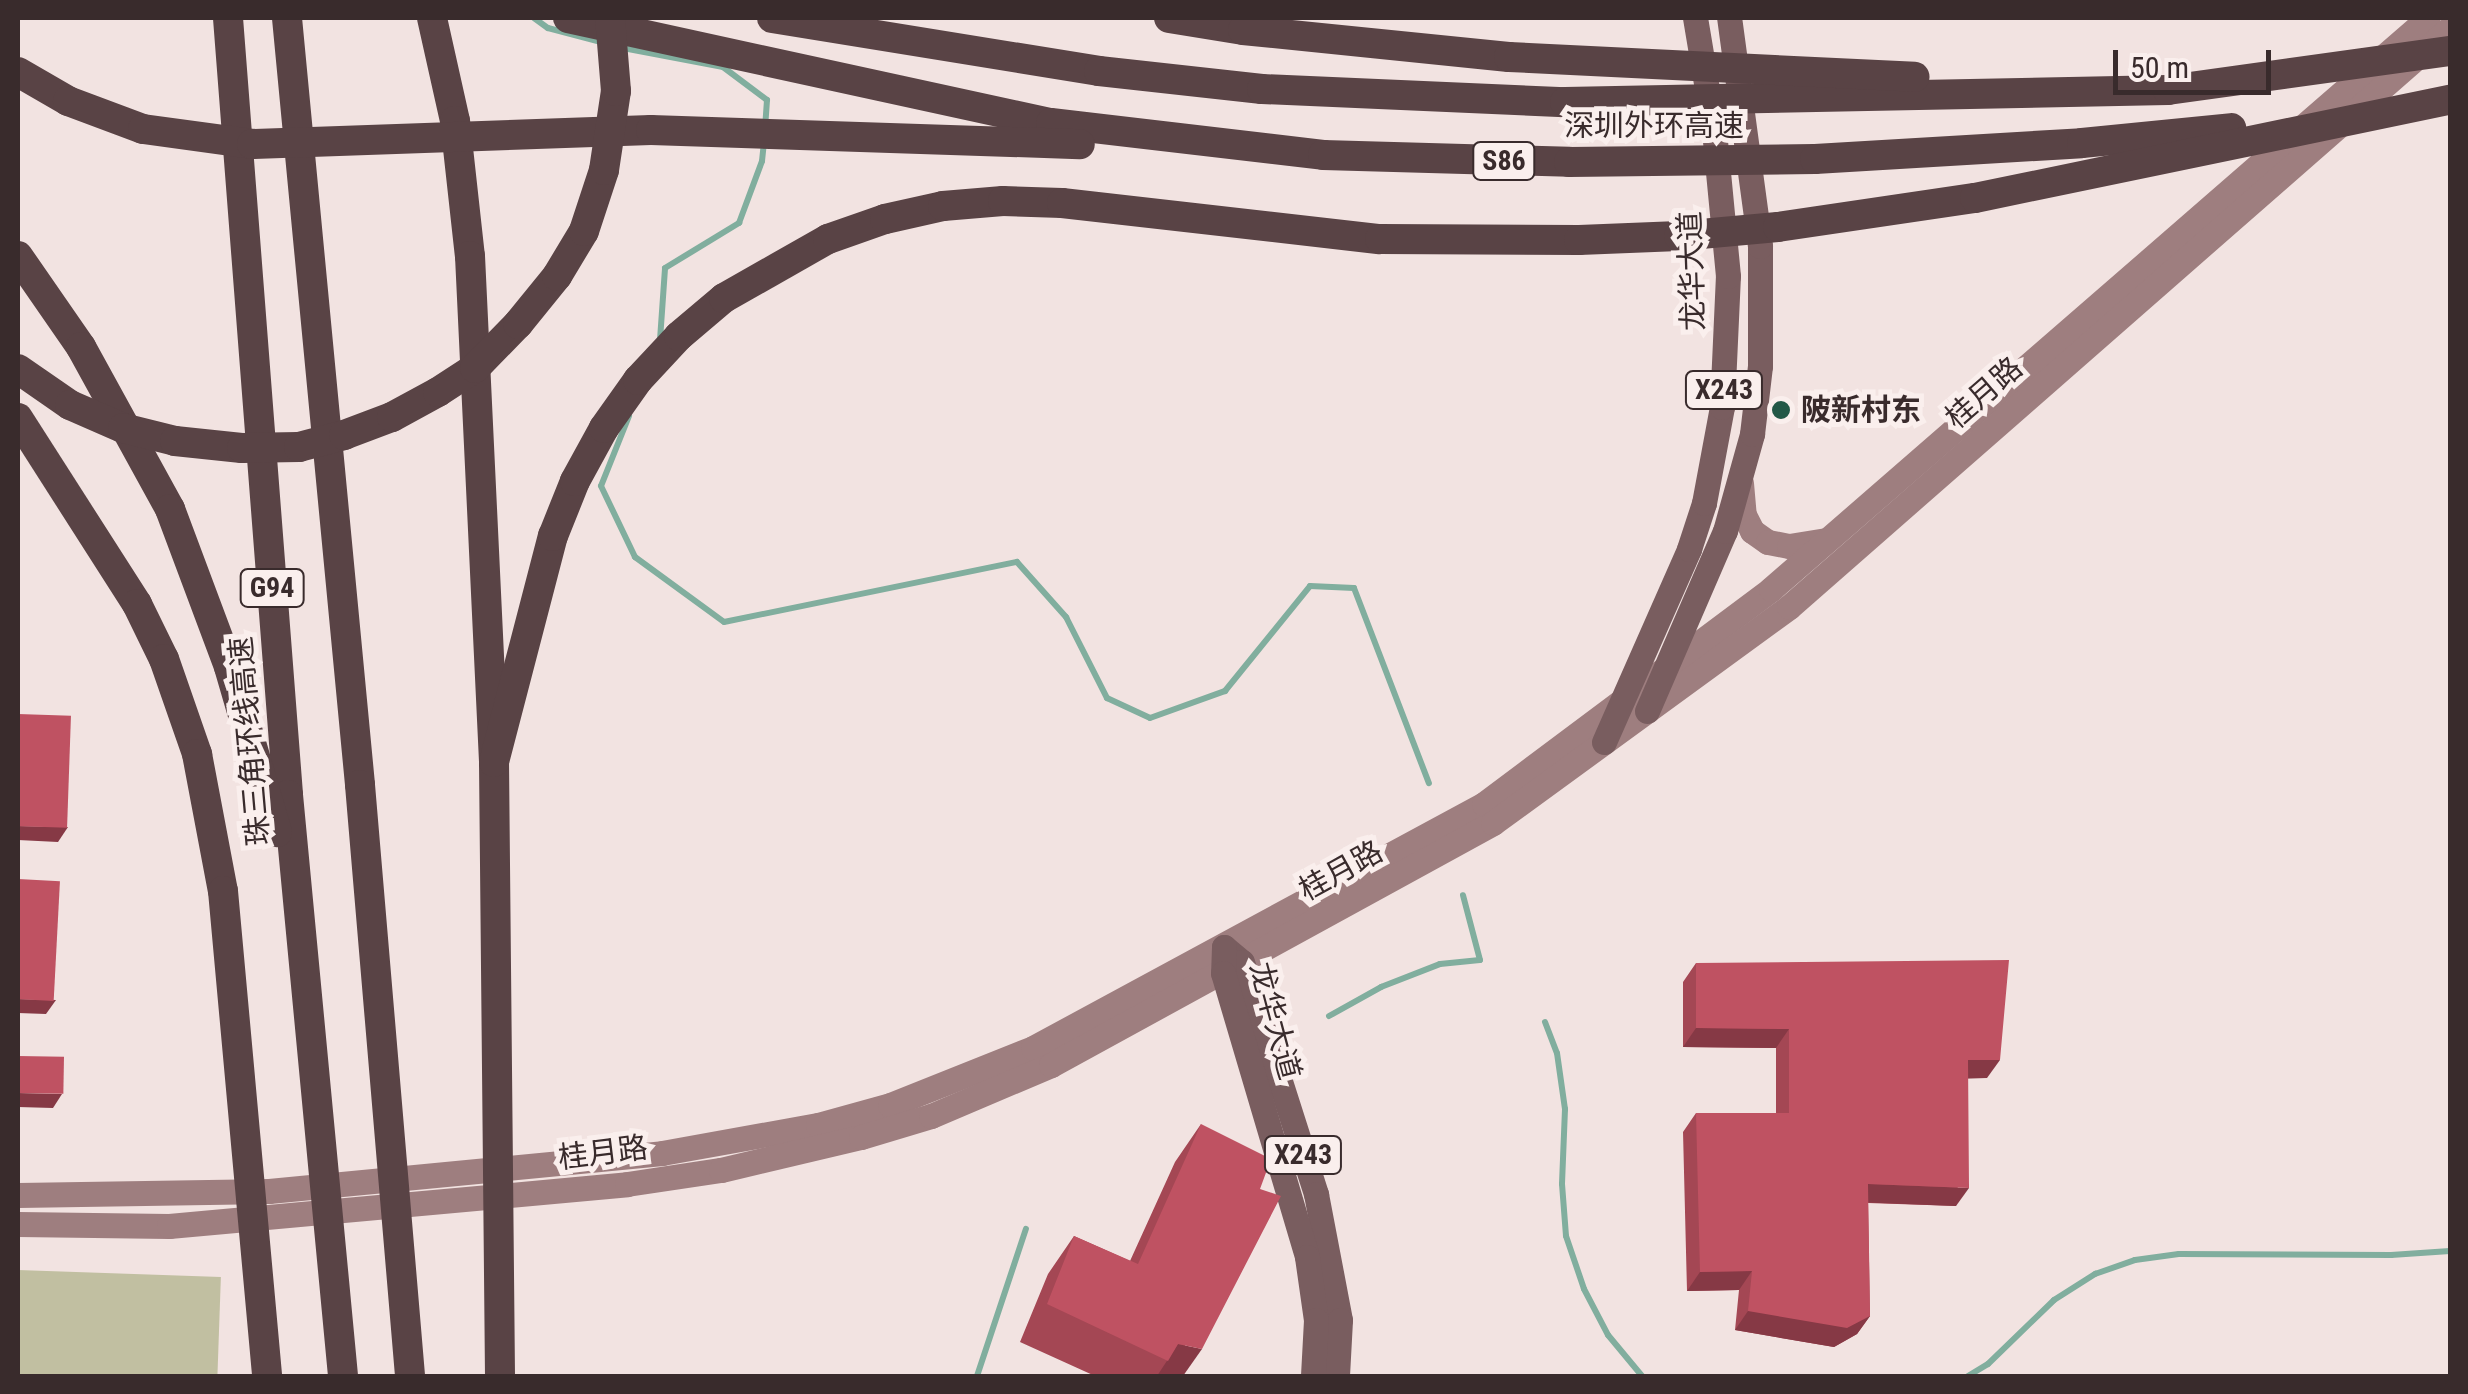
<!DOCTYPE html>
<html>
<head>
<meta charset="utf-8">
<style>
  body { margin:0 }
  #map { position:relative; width:2468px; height:1394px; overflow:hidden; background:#f2e3e1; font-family:"Roboto Condensed","Noto Sans SC",sans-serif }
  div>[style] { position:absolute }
  .green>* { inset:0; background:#c1bfa1; transform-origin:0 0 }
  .stream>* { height:6px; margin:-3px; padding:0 3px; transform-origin:3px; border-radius:3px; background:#81ae9e }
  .secondary>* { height:25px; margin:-12.5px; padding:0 12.5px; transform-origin:12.5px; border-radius:12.5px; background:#9e7e7f }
  .primary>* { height:25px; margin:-12.5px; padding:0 12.5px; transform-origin:12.5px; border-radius:12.5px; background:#795d5f }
  .highway>* { height:30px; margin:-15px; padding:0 15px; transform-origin:15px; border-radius:15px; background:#594345 }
  .wall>* { inset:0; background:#a44754 }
  .shaded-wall>* { inset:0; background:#863945 }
  .building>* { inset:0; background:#bf5262; transform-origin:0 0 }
  .dots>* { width:28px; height:28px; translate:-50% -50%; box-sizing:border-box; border:5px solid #faefed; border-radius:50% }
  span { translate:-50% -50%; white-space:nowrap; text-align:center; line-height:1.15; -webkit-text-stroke:10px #faefed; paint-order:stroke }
  .shield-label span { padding:2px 8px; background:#faefed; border:2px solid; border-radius:8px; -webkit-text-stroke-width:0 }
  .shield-label { font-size:28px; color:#392b2c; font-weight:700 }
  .street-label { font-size:30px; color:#392b2c }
  .poi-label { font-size:30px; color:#392b2c; font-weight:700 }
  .left { translate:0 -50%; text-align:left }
  .frame { position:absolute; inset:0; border:20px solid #392b2c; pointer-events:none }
  .scale { position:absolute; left:2113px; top:50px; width:158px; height:45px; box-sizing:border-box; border:5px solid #392b2c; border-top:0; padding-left:12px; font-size:30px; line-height:35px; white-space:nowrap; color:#392b2c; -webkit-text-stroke:8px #faefed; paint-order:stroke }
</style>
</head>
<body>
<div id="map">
  <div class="green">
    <div style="left:18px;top:1270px;width:203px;height:106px;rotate:2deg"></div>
  </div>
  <div class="stream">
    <div style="left:534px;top:18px;width:17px;rotate:36deg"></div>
    <div style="left:548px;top:28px;width:55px;rotate:14.8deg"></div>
    <div style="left:623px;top:48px;width:102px;rotate:10.8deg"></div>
    <div style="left:723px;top:67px;width:55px;rotate:36.9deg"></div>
    <div style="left:767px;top:100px;width:26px;rotate:94deg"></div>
    <div style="left:660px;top:340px;width:72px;rotate:-86deg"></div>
    <div style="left:665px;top:268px;width:87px;rotate:-31.3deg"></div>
    <div style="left:739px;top:223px;width:66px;rotate:-69.6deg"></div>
    <div style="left:762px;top:161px;width:18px;rotate:-84deg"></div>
    <div style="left:629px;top:416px;width:75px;rotate:111.8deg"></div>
    <div style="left:601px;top:486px;width:79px;rotate:64.4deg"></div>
    <div style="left:635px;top:557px;width:110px;rotate:36.1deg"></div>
    <div style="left:724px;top:622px;width:299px;rotate:-11.6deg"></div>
    <div style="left:1017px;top:562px;width:74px;rotate:48.3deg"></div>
    <div style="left:1066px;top:617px;width:91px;rotate:63.2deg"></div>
    <div style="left:1107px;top:698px;width:47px;rotate:24.9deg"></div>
    <div style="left:1150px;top:718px;width:80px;rotate:-19.8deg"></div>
    <div style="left:1225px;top:691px;width:135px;rotate:-51deg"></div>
    <div style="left:1310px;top:586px;width:44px;rotate:2.6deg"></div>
    <div style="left:1354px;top:588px;width:209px;rotate:69deg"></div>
    <div style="left:1329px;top:1016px;width:60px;rotate:-29.1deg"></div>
    <div style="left:1381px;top:987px;width:63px;rotate:-21.3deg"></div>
    <div style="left:1440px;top:964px;width:40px;rotate:-5.7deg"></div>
    <div style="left:1480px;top:960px;width:67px;rotate:-104.7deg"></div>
    <div style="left:1545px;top:1022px;width:33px;rotate:69deg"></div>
    <div style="left:1557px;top:1053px;width:57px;rotate:81.9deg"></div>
    <div style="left:1565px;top:1109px;width:75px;rotate:92.3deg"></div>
    <div style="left:1562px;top:1184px;width:52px;rotate:85.6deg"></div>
    <div style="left:1566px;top:1236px;width:56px;rotate:71.2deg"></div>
    <div style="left:1584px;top:1289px;width:52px;rotate:62.4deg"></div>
    <div style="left:1608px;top:1335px;width:53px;rotate:50.3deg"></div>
    <div style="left:977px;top:1376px;width:155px;rotate:-71.6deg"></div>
    <div style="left:1968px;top:1376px;width:23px;rotate:-31deg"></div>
    <div style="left:1988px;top:1364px;width:92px;rotate:-44.1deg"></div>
    <div style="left:2054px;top:1300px;width:49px;rotate:-32.4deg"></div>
    <div style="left:2095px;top:1274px;width:42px;rotate:-19.3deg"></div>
    <div style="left:2135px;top:1260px;width:44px;rotate:-7.8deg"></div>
    <div style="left:2179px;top:1254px;width:212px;rotate:0.3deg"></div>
    <div style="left:2391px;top:1255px;width:59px;rotate:-3.9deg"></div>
  </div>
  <div class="secondary">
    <div style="left:1741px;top:483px;width:32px;rotate:85deg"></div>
    <div style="left:1744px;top:515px;width:18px;rotate:63deg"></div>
    <div style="left:1752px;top:531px;width:19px;rotate:35deg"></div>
    <div style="left:1768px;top:542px;width:21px;rotate:11deg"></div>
    <div style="left:1789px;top:546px;width:36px;rotate:-9deg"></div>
    <div style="left:18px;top:1195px;width:251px;rotate:-0.9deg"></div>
    <div style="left:269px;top:1191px;width:395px;rotate:-5.5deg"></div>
    <div style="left:662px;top:1153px;width:158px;rotate:-10.2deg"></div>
    <div style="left:818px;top:1125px;width:75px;rotate:-15.5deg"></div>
    <div style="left:890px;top:1105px;width:154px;rotate:-21.7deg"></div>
    <div style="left:1033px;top:1048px;width:513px;rotate:-28.41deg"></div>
    <div style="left:1484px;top:804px;width:359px;rotate:-36.8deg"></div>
    <div style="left:1771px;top:589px;width:870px;rotate:-40.99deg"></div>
    <div style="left:18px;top:1224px;width:151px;rotate:0.8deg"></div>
    <div style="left:169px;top:1226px;width:460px;rotate:-5.2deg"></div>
    <div style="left:627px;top:1184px;width:95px;rotate:-8.5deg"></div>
    <div style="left:721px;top:1170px;width:144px;rotate:-13.3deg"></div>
    <div style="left:861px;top:1137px;width:73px;rotate:-16.7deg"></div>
    <div style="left:931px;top:1116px;width:130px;rotate:-23deg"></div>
    <div style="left:1051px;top:1065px;width:504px;rotate:-28.7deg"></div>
    <div style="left:1493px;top:823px;width:366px;rotate:-36.1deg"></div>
    <div style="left:1789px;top:607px;width:879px;rotate:-41.22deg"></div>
  </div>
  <div class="primary">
    <div style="left:1647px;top:711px;width:196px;rotate:-66.6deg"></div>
    <div style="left:1725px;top:531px;width:101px;rotate:-74.4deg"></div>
    <div style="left:1752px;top:434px;width:68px;rotate:-83.3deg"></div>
    <div style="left:1760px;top:366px;width:120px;rotate:-90deg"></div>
    <div style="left:1760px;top:246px;width:230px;rotate:-97.7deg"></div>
    <div style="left:1604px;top:742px;width:211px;rotate:-66.2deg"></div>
    <div style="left:1689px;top:549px;width:48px;rotate:-71.9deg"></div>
    <div style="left:1704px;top:503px;width:98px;rotate:-79.4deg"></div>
    <div style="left:1722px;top:407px;width:131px;rotate:-87.4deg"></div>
    <div style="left:1728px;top:276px;width:146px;rotate:-95.5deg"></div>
    <div style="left:1714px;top:131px;width:115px;rotate:-99.5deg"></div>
    <div style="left:1224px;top:947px;width:23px;rotate:40deg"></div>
    <div style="left:1242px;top:962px;width:244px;rotate:72.3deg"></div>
    <div style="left:1316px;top:1194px;width:128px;rotate:79.2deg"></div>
    <div style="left:1340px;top:1320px;width:56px;rotate:93.1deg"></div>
    <div style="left:1224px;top:947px;width:26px;rotate:92deg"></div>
    <div style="left:1223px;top:973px;width:296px;rotate:73.5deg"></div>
    <div style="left:1307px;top:1257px;width:64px;rotate:81.9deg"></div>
    <div style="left:1316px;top:1320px;width:56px;rotate:93.1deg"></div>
  </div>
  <div class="highway">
    <div style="left:228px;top:18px;width:779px;rotate:85.58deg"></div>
    <div style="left:288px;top:795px;width:584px;rotate:84.59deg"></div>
    <div style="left:287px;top:18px;width:770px;rotate:84.56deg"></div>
    <div style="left:360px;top:785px;width:593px;rotate:85.16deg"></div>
    <div style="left:432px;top:18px;width:106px;rotate:77.4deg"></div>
    <div style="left:455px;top:121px;width:136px;rotate:83.7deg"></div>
    <div style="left:470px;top:256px;width:507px;rotate:87.28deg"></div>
    <div style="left:494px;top:762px;width:614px;rotate:89.44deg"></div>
    <div style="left:568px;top:18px;width:494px;rotate:12.3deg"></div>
    <div style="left:1051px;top:123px;width:274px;rotate:6.7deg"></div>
    <div style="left:1323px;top:155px;width:246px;rotate:1.6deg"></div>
    <div style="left:1569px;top:162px;width:246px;rotate:-0.7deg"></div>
    <div style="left:1815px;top:159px;width:267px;rotate:-3.4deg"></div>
    <div style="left:2082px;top:143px;width:150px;rotate:-5.7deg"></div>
    <div style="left:772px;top:18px;width:331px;rotate:9.2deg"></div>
    <div style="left:1099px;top:71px;width:164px;rotate:6.3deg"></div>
    <div style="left:1262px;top:89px;width:303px;rotate:2.5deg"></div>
    <div style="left:1565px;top:102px;width:603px;rotate:-1.14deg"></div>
    <div style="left:2168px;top:90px;width:285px;rotate:-7.9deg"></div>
    <div style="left:1169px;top:18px;width:75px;rotate:9.2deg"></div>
    <div style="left:1243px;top:30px;width:267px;rotate:5.8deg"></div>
    <div style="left:1509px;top:57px;width:406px;rotate:2.8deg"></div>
    <div style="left:18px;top:72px;width:58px;rotate:30.1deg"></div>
    <div style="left:68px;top:101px;width:80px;rotate:20.5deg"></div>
    <div style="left:143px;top:129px;width:110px;rotate:7.8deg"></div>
    <div style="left:252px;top:144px;width:399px;rotate:-2deg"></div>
    <div style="left:651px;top:130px;width:429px;rotate:1.9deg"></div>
    <div style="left:18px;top:256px;width:111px;rotate:55.3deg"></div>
    <div style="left:81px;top:347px;width:185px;rotate:61.2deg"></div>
    <div style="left:170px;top:509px;width:169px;rotate:69.5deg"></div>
    <div style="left:229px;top:667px;width:172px;rotate:73.8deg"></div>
    <div style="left:18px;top:369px;width:63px;rotate:34.7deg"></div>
    <div style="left:70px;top:405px;width:58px;rotate:23.5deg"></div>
    <div style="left:123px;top:428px;width:54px;rotate:14deg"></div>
    <div style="left:175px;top:441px;width:67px;rotate:6deg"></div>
    <div style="left:242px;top:448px;width:57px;rotate:-1deg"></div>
    <div style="left:299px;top:447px;width:47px;rotate:-14.9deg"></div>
    <div style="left:344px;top:435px;width:51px;rotate:-20.6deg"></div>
    <div style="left:392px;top:417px;width:52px;rotate:-28.5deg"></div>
    <div style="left:438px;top:392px;width:44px;rotate:-33deg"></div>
    <div style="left:475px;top:368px;width:62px;rotate:-45.7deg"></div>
    <div style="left:518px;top:324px;width:62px;rotate:-50.9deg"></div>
    <div style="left:557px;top:276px;width:52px;rotate:-59deg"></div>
    <div style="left:584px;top:231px;width:64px;rotate:-71.8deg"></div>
    <div style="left:604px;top:170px;width:80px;rotate:-81.4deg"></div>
    <div style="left:616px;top:91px;width:73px;rotate:-94.7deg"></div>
    <div style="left:18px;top:418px;width:221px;rotate:57.4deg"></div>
    <div style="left:137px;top:604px;width:61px;rotate:63.9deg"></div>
    <div style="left:164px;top:659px;width:101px;rotate:70.8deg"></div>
    <div style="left:197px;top:754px;width:139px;rotate:79.3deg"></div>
    <div style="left:223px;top:891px;width:487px;rotate:84.8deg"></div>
    <div style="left:494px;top:762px;width:234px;rotate:-75.4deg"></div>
    <div style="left:553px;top:536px;width:59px;rotate:-68.2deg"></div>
    <div style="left:575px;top:481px;width:60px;rotate:-61.3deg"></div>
    <div style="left:604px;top:428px;width:59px;rotate:-54.7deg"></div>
    <div style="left:638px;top:380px;width:60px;rotate:-47deg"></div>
    <div style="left:679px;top:336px;width:59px;rotate:-40.2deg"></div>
    <div style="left:724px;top:298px;width:120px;rotate:-29.6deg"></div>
    <div style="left:828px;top:239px;width:60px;rotate:-19.3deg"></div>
    <div style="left:885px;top:219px;width:59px;rotate:-12.6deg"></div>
    <div style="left:943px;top:206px;width:60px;rotate:-4.8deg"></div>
    <div style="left:1003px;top:201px;width:59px;rotate:1.9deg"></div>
    <div style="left:1062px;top:203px;width:320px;rotate:6.5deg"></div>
    <div style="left:1380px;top:239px;width:199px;rotate:0.3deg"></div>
    <div style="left:1579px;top:240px;width:100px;rotate:-2.3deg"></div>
    <div style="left:1679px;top:236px;width:99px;rotate:-5.2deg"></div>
    <div style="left:1778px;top:227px;width:199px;rotate:-8.4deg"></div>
    <div style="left:1975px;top:198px;width:485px;rotate:-11.7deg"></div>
  </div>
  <div class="wall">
    <div style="clip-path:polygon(1696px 963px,1987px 1078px,1968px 1078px,1956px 1206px,1868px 1203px,1870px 1316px,1857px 1334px,1834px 1347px,1735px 1330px,1739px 1290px,1687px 1291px,1683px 1132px,1696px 1113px,1776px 1113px,1776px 1048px,1683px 1047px,1683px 982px)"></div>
    <div style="clip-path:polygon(1201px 1124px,1183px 1376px,1095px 1376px,1020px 1342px,1048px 1274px,1074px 1236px,1130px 1261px,1175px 1162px)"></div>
  </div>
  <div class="shaded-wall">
    <div style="clip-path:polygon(18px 826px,68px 827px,58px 842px,18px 840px)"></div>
    <div style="clip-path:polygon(18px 999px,56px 1000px,46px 1014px,18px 1013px)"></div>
    <div style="clip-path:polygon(1696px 1028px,1789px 1029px,1776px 1048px,1683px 1047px)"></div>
    <div style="clip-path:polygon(1968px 1060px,2000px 1060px,1987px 1078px,1955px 1079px)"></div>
    <div style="clip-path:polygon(18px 1093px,62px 1094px,53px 1108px,18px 1107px)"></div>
    <div style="clip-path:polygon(1868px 1184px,1969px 1188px,1956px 1206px,1855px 1202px)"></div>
    <div style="clip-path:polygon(1752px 1271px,1739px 1290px,1687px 1291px,1700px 1272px)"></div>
    <div style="clip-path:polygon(1748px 1311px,1870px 1316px,1857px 1334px,1834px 1347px,1735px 1330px)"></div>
    <div style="clip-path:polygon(1178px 1344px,1202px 1349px,1183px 1376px,1157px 1376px)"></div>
  </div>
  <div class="building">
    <div style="left:18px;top:714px;width:53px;height:112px;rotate:2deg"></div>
    <div style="left:18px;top:879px;width:42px;height:120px;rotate:3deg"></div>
    <div style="clip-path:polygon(2009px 960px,2000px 1060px,1968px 1060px,1969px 1188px,1868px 1184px,1870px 1316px,1847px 1328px,1748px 1311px,1752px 1271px,1700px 1272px,1696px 1113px,1789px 1113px,1789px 1029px,1696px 1028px,1696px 963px)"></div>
    <div style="left:18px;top:1056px;width:46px;height:37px;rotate:1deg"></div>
    <div style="clip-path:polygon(1201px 1124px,1271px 1159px,1260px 1189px,1281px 1196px,1202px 1349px,1178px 1344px,1168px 1361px,1047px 1304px,1074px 1236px,1138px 1264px)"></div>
  </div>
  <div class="dots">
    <div style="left:1781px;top:410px;background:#235847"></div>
  </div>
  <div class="shield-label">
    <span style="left:1504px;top:161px">S86</span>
    <span style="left:1724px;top:390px">X243</span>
    <span style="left:272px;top:588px">G94</span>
    <span style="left:1303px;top:1155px">X243</span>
  </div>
  <div class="street-label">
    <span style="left:1654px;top:126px">深圳外环高速</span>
    <span style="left:1692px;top:271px;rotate:-92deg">龙华大道</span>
    <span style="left:1984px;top:393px;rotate:-41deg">桂月路</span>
    <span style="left:250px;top:741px;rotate:-95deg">珠三角环线高速</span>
    <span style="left:1341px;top:871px;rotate:-29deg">桂月路</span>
    <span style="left:1275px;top:1021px;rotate:75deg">龙华大道</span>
    <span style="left:603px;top:1153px;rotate:-7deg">桂月路</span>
  </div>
  <div class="poi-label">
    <span class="left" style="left:1801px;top:410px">陂新村东</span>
  </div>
  <div class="frame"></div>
  <div class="scale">50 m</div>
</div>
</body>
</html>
